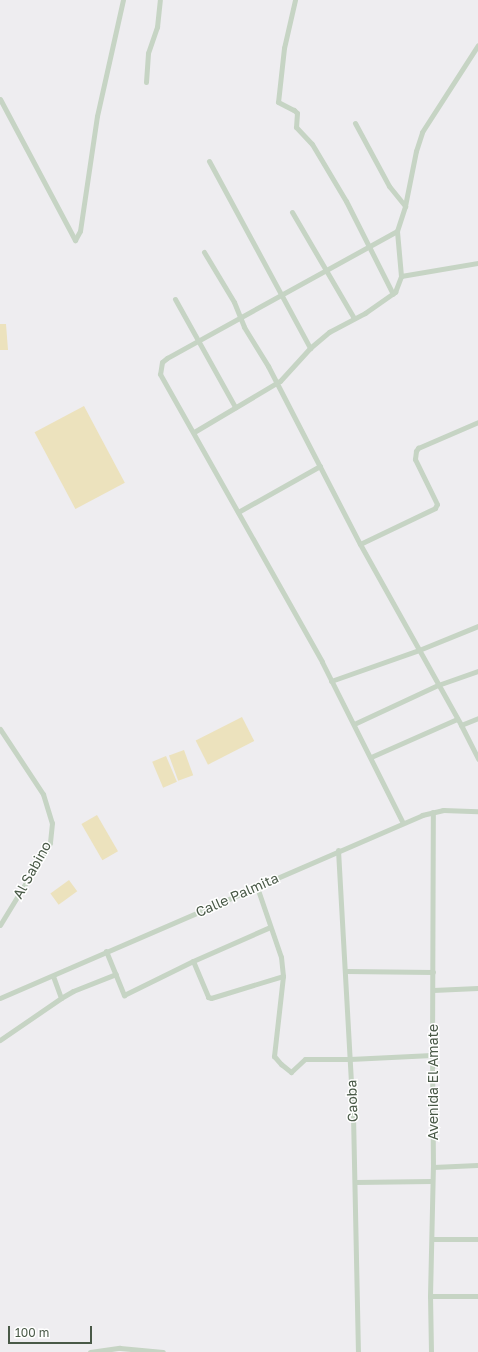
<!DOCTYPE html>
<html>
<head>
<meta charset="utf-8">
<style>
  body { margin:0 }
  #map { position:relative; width:478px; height:1352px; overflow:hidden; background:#eeedf0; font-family:"Golos Text",sans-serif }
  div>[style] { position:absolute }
  .green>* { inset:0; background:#ece2bd; transform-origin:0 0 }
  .minor>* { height:5px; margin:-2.5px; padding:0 2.5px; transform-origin:2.5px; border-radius:2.5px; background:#c6d4c4 }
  span { translate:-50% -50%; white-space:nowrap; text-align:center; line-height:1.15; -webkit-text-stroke:3px #fff; paint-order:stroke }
  .street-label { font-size:14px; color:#495947 }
  .scale { position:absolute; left:8px; top:1326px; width:84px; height:18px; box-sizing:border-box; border:2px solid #495947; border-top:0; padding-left:5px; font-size:12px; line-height:14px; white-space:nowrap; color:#495947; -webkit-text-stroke:3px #fff; paint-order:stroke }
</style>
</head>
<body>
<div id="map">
  <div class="green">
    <div style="clip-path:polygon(0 324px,6px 324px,8px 350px,0 350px)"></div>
    <div style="left:84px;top:406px;width:87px;height:56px;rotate:62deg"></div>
    <div style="left:242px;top:717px;width:27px;height:52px;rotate:63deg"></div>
    <div style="left:184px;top:750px;width:27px;height:16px;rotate:70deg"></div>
    <div style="left:166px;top:756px;width:28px;height:15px;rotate:67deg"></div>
    <div style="left:97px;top:815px;width:42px;height:18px;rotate:60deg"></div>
    <div style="left:69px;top:880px;width:14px;height:23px;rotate:54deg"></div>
  </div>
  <div class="minor">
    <div style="left:295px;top:0;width:49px;rotate:102.9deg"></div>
    <div style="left:284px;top:48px;width:54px;rotate:96.3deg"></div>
    <div style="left:278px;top:102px;width:18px;rotate:27deg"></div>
    <div style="left:294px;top:110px;width:4px;rotate:45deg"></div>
    <div style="left:297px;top:113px;width:14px;rotate:94deg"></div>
    <div style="left:296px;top:127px;width:23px;rotate:47deg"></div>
    <div style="left:312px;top:144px;width:66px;rotate:59.2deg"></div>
    <div style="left:346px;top:201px;width:104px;rotate:63.2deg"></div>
    <div style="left:146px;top:82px;width:29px;rotate:-86deg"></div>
    <div style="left:148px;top:53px;width:28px;rotate:-71deg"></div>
    <div style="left:157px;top:27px;width:27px;rotate:-84deg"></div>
    <div style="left:0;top:99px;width:160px;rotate:62deg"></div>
    <div style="left:75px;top:240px;width:10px;rotate:-61deg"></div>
    <div style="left:80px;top:231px;width:116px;rotate:-81.6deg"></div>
    <div style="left:97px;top:116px;width:119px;rotate:-77.4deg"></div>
    <div style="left:355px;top:123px;width:72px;rotate:61.6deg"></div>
    <div style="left:389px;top:186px;width:26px;rotate:51deg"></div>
    <div style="left:209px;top:161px;width:213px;rotate:61.6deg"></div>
    <div style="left:292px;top:212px;width:123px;rotate:59.7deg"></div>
    <div style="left:397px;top:231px;width:263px;rotate:151.1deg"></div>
    <div style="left:167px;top:358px;width:6px;rotate:141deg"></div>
    <div style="left:162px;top:362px;width:12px;rotate:99deg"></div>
    <div style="left:160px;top:374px;width:330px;rotate:60.6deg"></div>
    <div style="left:322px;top:662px;width:180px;rotate:63.3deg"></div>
    <div style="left:204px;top:252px;width:58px;rotate:59deg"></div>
    <div style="left:234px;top:302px;width:27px;rotate:68deg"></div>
    <div style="left:244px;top:327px;width:46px;rotate:58.4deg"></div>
    <div style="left:268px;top:366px;width:200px;rotate:62.7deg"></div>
    <div style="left:360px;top:544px;width:207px;rotate:60.8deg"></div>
    <div style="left:461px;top:725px;width:38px;rotate:63deg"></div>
    <div style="left:401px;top:276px;width:78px;rotate:-9.6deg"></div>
    <div style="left:175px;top:299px;width:124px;rotate:60.9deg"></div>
    <div style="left:194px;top:432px;width:100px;rotate:-30.7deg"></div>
    <div style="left:280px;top:381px;width:45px;rotate:-47.7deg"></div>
    <div style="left:310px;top:348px;width:25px;rotate:-40deg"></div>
    <div style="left:329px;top:332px;width:41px;rotate:-27.8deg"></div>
    <div style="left:365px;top:313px;width:37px;rotate:-35deg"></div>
    <div style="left:395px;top:292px;width:17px;rotate:-69deg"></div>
    <div style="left:401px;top:276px;width:45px;rotate:-95.1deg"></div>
    <div style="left:397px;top:231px;width:26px;rotate:-72deg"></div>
    <div style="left:405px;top:206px;width:56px;rotate:-78.7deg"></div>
    <div style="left:416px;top:151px;width:20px;rotate:-72deg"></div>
    <div style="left:422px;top:132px;width:103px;rotate:-57.2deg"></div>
    <div style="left:238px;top:512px;width:94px;rotate:-29.3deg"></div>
    <div style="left:360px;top:544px;width:83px;rotate:-25.6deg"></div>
    <div style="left:435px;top:508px;width:4px;rotate:-63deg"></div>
    <div style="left:437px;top:504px;width:50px;rotate:-116.1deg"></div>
    <div style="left:415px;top:459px;width:8px;rotate:-83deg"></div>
    <div style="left:416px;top:451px;width:4px;rotate:-56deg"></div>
    <div style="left:418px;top:448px;width:65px;rotate:-23.4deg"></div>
    <div style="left:331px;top:681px;width:93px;rotate:-19.4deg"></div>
    <div style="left:419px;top:650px;width:64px;rotate:-22.1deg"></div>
    <div style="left:354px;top:724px;width:93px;rotate:-24.9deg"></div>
    <div style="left:438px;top:685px;width:42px;rotate:-19.3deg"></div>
    <div style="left:461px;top:725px;width:18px;rotate:-22deg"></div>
    <div style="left:0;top:729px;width:78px;rotate:56.5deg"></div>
    <div style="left:43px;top:794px;width:30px;rotate:73deg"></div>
    <div style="left:52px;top:823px;width:20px;rotate:96deg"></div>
    <div style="left:50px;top:843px;width:96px;rotate:121.4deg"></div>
    <div style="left:371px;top:757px;width:94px;rotate:-23.8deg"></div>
    <div style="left:338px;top:850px;width:265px;rotate:86.8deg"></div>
    <div style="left:353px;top:1115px;width:237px;rotate:88.8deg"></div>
    <div style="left:257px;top:887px;width:74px;rotate:71.1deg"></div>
    <div style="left:281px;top:957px;width:19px;rotate:84deg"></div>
    <div style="left:283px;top:976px;width:81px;rotate:96.4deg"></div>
    <div style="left:274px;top:1056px;width:11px;rotate:49deg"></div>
    <div style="left:281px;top:1064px;width:13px;rotate:39deg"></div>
    <div style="left:291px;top:1072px;width:19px;rotate:-43deg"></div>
    <div style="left:305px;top:1059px;width:45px"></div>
    <div style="left:350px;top:1059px;width:82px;rotate:-2.8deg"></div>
    <div style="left:106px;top:951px;width:48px;rotate:67.8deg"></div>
    <div style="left:124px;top:995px;width:77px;rotate:-26.2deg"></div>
    <div style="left:193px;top:961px;width:84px;rotate:-23.8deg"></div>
    <div style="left:193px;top:961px;width:39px;rotate:67deg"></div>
    <div style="left:208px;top:997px;width:3px;rotate:18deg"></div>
    <div style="left:211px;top:998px;width:75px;rotate:-17deg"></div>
    <div style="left:346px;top:971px;width:87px;rotate:0.7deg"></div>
    <div style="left:433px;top:990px;width:45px;rotate:-2.5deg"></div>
    <div style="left:0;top:998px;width:460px;rotate:-23.4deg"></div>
    <div style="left:422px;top:815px;width:22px;rotate:-13deg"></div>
    <div style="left:443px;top:810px;width:35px;rotate:2deg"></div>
    <div style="left:61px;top:998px;width:14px;rotate:-30deg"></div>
    <div style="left:73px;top:991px;width:46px;rotate:-21.6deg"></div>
    <div style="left:0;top:1040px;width:74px;rotate:-34.5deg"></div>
    <div style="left:61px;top:998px;width:23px;rotate:-110deg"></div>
    <div style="left:433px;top:1167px;width:45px;rotate:-2.5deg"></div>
    <div style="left:355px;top:1182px;width:77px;rotate:-0.7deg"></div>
    <div style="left:432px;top:1239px;width:46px"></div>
    <div style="left:430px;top:1296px;width:48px"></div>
    <div style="left:90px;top:1352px;width:30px;rotate:-8deg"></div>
    <div style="left:120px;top:1348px;width:43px;rotate:5.3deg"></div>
    <div style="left:431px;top:1352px;width:56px;rotate:-91deg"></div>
    <div style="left:430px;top:1296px;width:129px;rotate:-88.7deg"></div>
    <div style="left:433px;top:1167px;width:112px;rotate:-90.5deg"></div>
    <div style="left:432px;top:1055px;width:243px;rotate:-89.8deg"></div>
  </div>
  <div class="street-label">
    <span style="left:32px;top:870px;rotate:-61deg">Al Sabino</span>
    <span style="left:237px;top:895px;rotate:-24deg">Calle Palmita</span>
    <span style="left:433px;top:1082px;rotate:-90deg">Avenida El Amate</span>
    <span style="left:352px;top:1101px;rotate:-92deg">Caoba</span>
  </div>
  <div class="scale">100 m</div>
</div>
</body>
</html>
